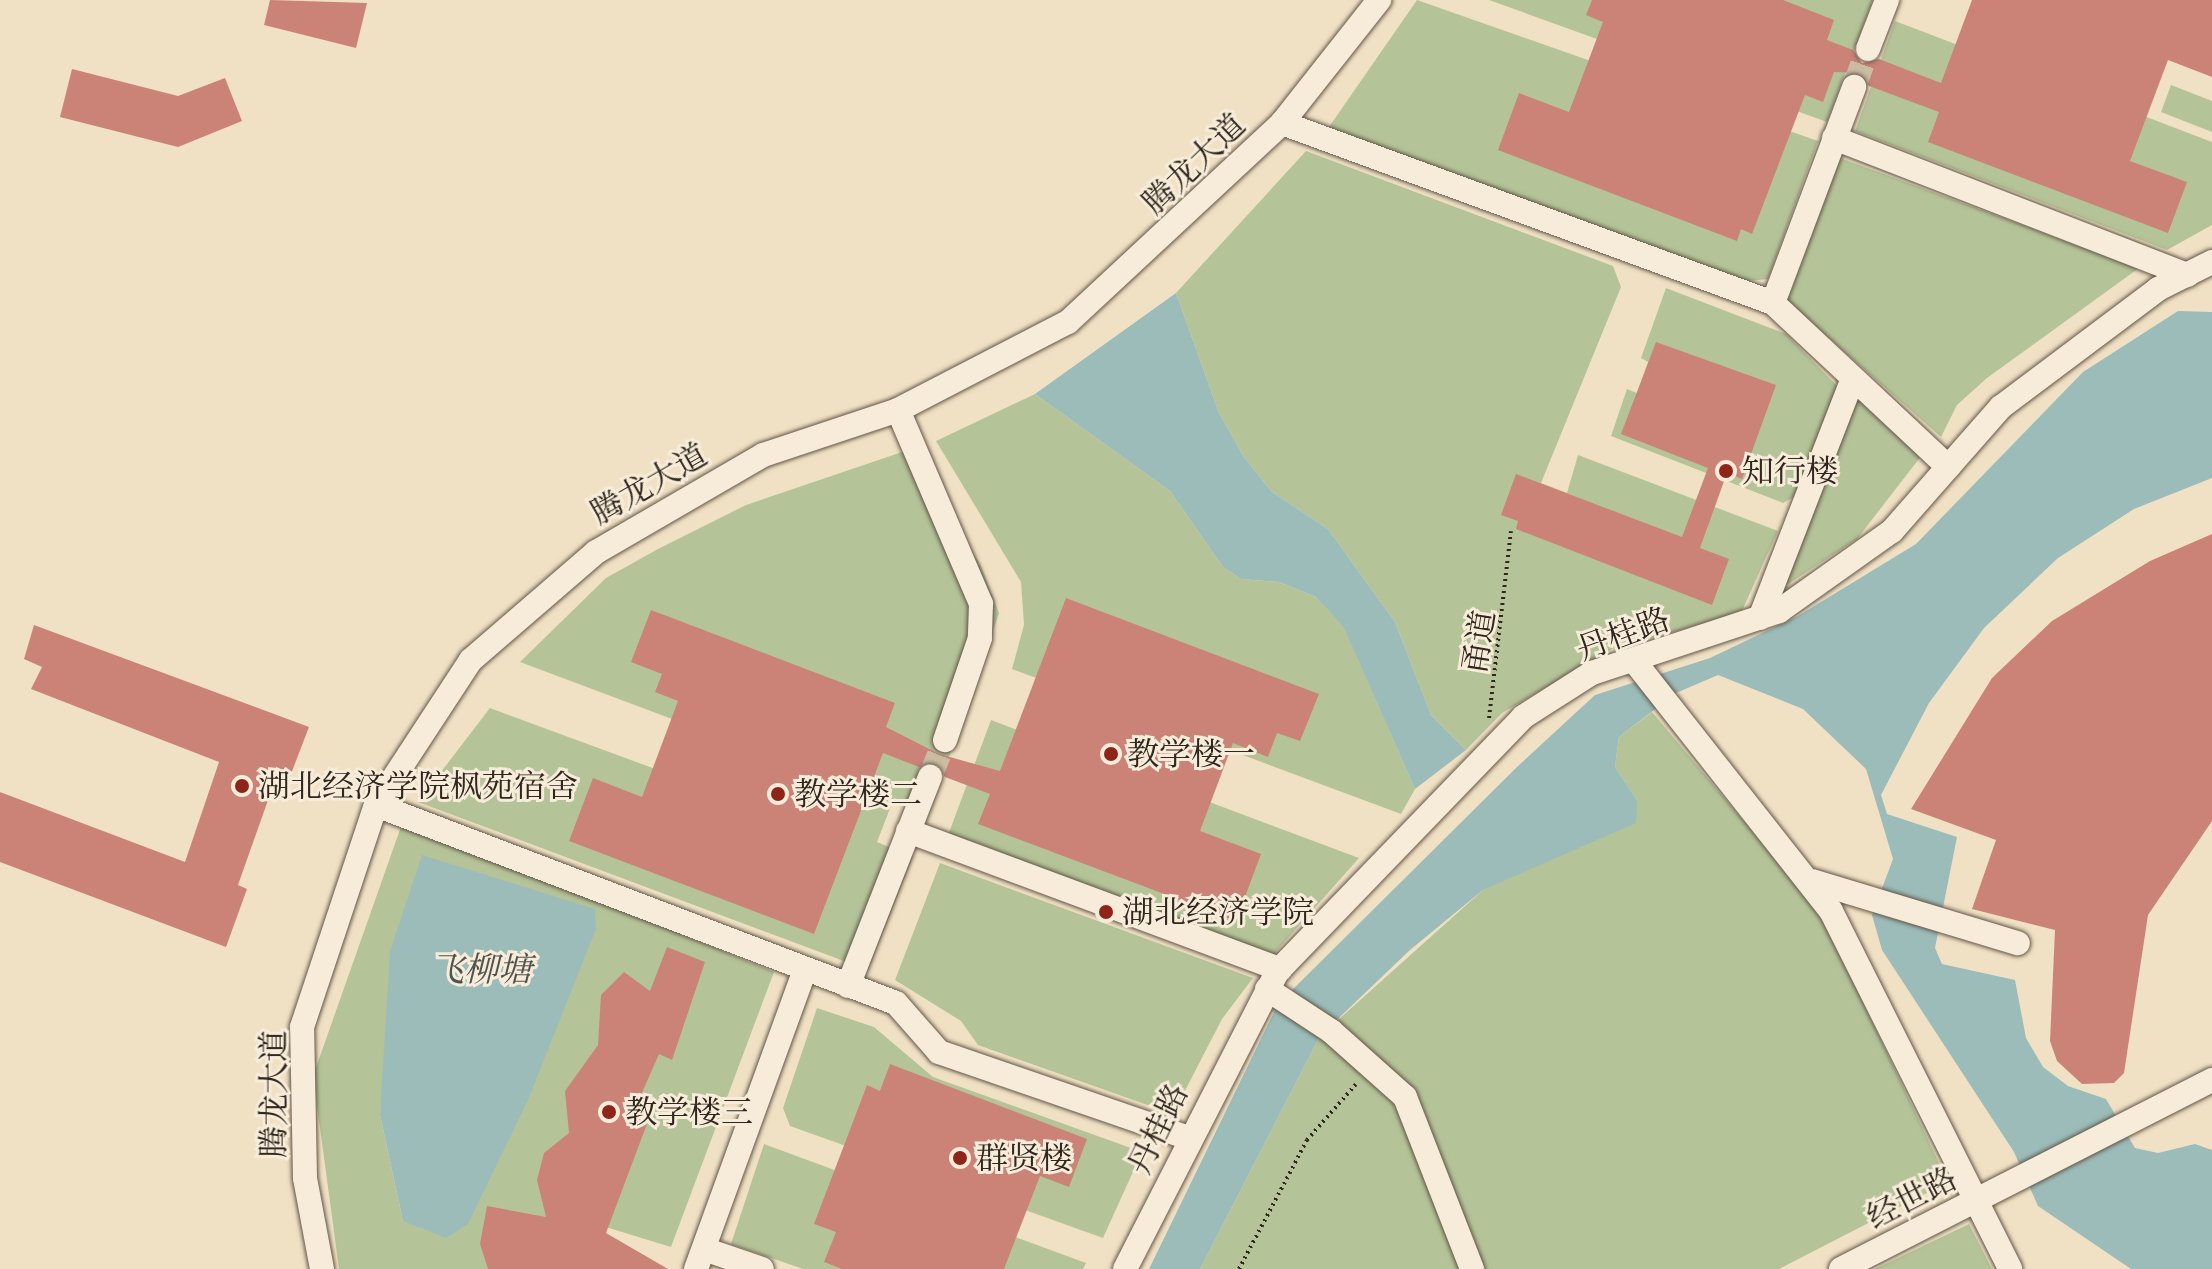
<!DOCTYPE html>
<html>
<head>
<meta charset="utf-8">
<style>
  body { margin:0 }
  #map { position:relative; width:2212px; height:1269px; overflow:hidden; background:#f1e1c4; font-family:"EB Garamond","Noto Serif SC",serif }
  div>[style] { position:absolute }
  .green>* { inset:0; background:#b5c498 }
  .water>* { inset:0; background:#9cbcba }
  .building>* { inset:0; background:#cb8378 }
  .minor-tunnel>* { height:24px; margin-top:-12px; transform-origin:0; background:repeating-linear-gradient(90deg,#cbbca3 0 24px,transparent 0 36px) }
  .path>* { height:4px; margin-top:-2px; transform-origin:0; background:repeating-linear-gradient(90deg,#31271f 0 2px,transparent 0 6px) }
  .roads { filter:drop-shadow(0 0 2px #615648) drop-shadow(0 0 2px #615648) }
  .minor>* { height:24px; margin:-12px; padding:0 12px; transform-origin:12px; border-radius:12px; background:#f6ecd9 }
  .dots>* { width:22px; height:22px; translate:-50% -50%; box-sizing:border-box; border:4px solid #f6ecd9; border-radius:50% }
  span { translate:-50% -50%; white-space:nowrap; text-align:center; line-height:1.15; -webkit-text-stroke:6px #f6ecd9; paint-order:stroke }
  .street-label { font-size:32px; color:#31271f }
  .poi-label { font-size:32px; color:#31271f }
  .left { translate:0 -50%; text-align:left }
  .water-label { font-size:34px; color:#51544e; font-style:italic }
</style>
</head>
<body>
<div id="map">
  <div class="green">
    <div style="clip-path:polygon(1417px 0,1818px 141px,1768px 279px,1739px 282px,1329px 127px)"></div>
    <div style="clip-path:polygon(1489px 0,1873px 0,1827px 122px)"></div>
    <div style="clip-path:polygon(1895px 21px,2212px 142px,2212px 225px,2167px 250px,1855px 131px)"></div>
    <div style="clip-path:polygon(2171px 85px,2212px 101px,2212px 132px,2161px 112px)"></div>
    <div style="clip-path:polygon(1306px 151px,1613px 266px,1621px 287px,1541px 483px,1567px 493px,1578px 455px,1778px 531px,1741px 613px,1612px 649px,1502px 713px,1466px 750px,1431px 715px,1395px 622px,1328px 529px,1271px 491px,1244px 457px,1219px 413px,1176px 293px)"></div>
    <div style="clip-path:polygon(1840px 158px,2139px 268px,1987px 378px,1957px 405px,1941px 437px,1787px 301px)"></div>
    <div style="clip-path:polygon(1666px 288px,1786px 334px,1837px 386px,1794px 497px,1783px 503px,1611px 436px,1627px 389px,1637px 393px,1648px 362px,1641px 358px)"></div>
    <div style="clip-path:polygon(1035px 394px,1170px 491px,1223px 567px,1241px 579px,1279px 582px,1316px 597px,1343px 625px,1415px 789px,1401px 814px,1012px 669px,1024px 625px,1021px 582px,936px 441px)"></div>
    <div style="clip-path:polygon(1857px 394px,1922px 455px,1857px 539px,1779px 590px)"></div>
    <div style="clip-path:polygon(911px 449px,981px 566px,999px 613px,930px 812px,894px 798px,877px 842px,913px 857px,868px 970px,418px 802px,490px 708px,696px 784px,712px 734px,520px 662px,606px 578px,658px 549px,746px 505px)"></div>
    <div style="clip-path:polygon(1652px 712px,1821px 913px,1948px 1182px,1779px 1269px,1200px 1269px,1320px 1036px,1483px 890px,1637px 800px,1615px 767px,1619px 737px)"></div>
    <div style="clip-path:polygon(991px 720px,1359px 858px,1272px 956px,947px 838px)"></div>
    <div style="clip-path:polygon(evenodd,403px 821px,774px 972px,671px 1247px,599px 1225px,590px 1247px,646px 1269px,339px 1269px,313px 1076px,403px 821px,387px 1034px,403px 1221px,380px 1115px,387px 1034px)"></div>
    <div style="clip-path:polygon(940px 863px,1253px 978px,1222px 1019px,1173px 1114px,978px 1045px,961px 1021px,895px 980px)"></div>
    <div style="clip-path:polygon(817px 1008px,874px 1027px,933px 1077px,1142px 1152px,1103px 1238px,790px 1126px,783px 1108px)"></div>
    <div style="clip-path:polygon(764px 1144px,1086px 1263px,1083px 1269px,803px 1269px,731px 1244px)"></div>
    <div style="clip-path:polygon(1969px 1224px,1992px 1269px,1875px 1269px)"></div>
  </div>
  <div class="water">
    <div style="clip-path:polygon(1176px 293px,1219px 413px,1244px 457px,1271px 491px,1328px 529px,1395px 622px,1431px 715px,1466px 750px,1415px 789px,1343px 626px,1316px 597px,1279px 582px,1241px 579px,1223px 567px,1170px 491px,1035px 394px)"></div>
    <div style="clip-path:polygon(2178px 311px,2212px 312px,2212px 478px,2134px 509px,2058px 558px,1984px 628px,1929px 703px,1881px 795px,1887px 814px,1957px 837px,1935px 948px,1942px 964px,2015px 980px,2026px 1038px,2043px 1067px,2068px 1086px,2106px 1099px,2135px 1148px,2158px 1153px,2195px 1144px,2212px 1150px,2212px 1269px,2131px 1269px,2038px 1206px,2014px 1152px,1882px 950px,1872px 915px,1893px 859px,1866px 769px,1803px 709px,1718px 675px,1676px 693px,1619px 737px,1615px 767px,1637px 800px,1636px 823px,1483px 890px,1410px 950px,1320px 1036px,1200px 1269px,1149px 1269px,1278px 1004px,1517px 767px,1595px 695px,1710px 658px,1798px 616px,1916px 544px,2083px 372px)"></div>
    <div style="clip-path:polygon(422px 855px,595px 909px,596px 929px,528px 1100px,468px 1224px,446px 1238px,403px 1221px,380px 1115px,390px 951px)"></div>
  </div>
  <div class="building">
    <div style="clip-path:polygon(270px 0,367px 3px,356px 48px,264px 25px)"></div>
    <div style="clip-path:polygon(1592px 0,1783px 0,1834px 20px,1827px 40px,1853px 50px,1862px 63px,1879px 59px,1941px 83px,1972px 0,2212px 0,2212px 77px,2168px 60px,2130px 161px,2187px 182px,2168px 233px,1928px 142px,1939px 112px,1869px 86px,1860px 73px,1834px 72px,1823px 102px,1805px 95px,1752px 234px,1741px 229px,1737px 241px,1498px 150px,1519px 93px,1569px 112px,1603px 22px,1586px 15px)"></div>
    <div style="clip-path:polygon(72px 69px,178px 96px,225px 78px,242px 121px,178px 147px,60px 117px)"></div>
    <div style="clip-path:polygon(1656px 342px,1776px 385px,1742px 479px,1727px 473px,1700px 548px,1729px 559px,1712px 605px,1516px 529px,1518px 521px,1501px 515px,1516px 474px,1682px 537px,1708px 468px,1621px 434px)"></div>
    <div style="clip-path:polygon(2212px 534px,2212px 821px,2148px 915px,2124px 1073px,2114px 1083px,2082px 1084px,2057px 1061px,2050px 1041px,2055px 930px,1972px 909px,1996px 840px,1911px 809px,1992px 678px,2052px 621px,2150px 561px)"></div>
    <div style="clip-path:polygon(1066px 598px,1319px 694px,1300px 741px,1277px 733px,1268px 757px,1233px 743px,1200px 831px,1261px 854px,1236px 921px,978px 824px,990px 794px,945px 777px,935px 763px,919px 767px,883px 753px,814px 934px,569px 841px,593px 778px,642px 797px,678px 701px,655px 692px,662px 674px,631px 662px,651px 610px,895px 703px,886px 727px,939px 754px,1000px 771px)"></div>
    <div style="clip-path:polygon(34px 625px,309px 727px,286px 787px,273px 786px,238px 885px,247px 889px,226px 947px,0 862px,0 792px,185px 862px,219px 762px,31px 689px,42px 667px,24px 659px)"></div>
    <div style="clip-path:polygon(667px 947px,705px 962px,672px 1060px,659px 1054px,641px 1095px,656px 1100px,606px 1233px,668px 1269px,488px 1269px,480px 1244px,487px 1206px,546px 1217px,537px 1180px,544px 1153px,569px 1133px,565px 1091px,598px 1045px,601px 995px,624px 972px,650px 991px)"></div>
    <div style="clip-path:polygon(890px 1064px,1087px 1139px,1069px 1187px,1040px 1176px,1004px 1269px,842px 1269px,824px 1262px,836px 1232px,814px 1224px,867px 1085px,880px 1091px)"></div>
  </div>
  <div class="minor-tunnel">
    <div style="left:1854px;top:87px;width:40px;rotate:-69.8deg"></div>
    <div style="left:930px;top:777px;width:40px;rotate:-68deg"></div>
  </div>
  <div class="path">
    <div style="left:1489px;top:718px;width:188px;rotate:-83.3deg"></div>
    <div style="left:1239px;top:1269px;width:146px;rotate:-62.2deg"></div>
    <div style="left:1307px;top:1140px;width:74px;rotate:-48.8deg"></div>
  </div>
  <div class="roads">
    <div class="minor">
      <div style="left:1868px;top:49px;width:53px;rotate:-68.8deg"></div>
      <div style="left:1282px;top:123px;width:523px;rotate:20.13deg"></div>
      <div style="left:1773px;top:303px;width:240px;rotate:43.1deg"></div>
      <div style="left:1834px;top:138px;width:379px;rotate:21.2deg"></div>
      <div style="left:1773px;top:303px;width:231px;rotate:-69.4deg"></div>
      <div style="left:898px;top:410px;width:211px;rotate:66.8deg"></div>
      <div style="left:981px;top:604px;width:34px;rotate:92deg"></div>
      <div style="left:980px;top:638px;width:108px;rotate:108.9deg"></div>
      <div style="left:1760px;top:618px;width:257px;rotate:-68.8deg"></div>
      <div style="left:1635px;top:662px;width:317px;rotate:51.8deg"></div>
      <div style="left:1831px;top:911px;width:400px;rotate:63.4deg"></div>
      <div style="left:376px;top:805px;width:556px;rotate:20.85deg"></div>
      <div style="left:896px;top:1003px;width:65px;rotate:48.7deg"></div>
      <div style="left:939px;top:1052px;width:264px;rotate:19deg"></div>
      <div style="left:908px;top:831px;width:397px;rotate:20.4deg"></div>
      <div style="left:1812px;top:881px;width:215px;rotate:16.8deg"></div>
      <div style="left:848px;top:986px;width:225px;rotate:-68.6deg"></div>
      <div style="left:1267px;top:989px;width:77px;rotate:33.3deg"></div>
      <div style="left:1331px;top:1031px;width:99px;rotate:41.7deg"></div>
      <div style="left:1405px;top:1097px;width:185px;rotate:68.7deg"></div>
      <div style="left:704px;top:1249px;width:61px;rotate:19deg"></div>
      <div style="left:322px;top:1269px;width:93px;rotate:-100.6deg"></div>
      <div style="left:305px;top:1178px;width:151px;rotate:-91.1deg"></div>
      <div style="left:302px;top:1027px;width:234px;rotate:-71.6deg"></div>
      <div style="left:376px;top:805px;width:173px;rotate:-56.8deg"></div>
      <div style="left:471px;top:660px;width:165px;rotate:-40.8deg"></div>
      <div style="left:596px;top:552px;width:193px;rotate:-30.1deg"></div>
      <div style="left:763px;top:455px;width:142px;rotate:-18.4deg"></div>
      <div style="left:898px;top:410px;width:191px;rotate:-27.4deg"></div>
      <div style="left:1068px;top:322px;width:292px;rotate:-42.9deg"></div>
      <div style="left:1282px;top:123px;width:157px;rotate:-51.7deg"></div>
      <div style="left:696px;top:1269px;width:319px;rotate:-70deg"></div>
      <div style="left:1125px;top:1269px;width:334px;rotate:-62.9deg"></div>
      <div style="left:1277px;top:972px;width:354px;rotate:-46deg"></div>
      <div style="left:1523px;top:717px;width:82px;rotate:-32.5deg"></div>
      <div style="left:1592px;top:673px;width:197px;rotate:-18.3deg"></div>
      <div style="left:1779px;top:611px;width:138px;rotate:-35.3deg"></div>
      <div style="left:1892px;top:531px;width:165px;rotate:-48.7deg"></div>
      <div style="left:2001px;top:407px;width:196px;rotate:-36.9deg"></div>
      <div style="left:2158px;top:289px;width:60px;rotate:-26.6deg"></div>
      <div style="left:1841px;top:1269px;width:416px;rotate:-27deg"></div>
    </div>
  </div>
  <div class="dots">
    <div style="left:1726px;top:471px;background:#8f2418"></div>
    <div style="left:1111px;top:754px;background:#8f2418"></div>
    <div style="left:242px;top:786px;background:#8f2418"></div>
    <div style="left:778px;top:794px;background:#8f2418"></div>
    <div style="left:1106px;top:912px;background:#8f2418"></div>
    <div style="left:609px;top:1112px;background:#8f2418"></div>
    <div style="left:960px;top:1158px;background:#8f2418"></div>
  </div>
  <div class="street-label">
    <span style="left:1194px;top:164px;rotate:-44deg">腾龙大道</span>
    <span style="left:649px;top:484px;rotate:-30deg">腾龙大道</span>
    <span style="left:1623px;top:634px;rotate:-20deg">丹桂路</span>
    <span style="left:1479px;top:642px;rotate:-81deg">甬道</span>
    <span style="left:274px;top:1094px;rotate:-90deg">腾龙大道</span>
    <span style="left:1158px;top:1129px;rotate:-64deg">丹桂路</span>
    <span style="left:1912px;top:1198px;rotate:-27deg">经世路</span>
  </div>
  <div class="poi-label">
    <span class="left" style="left:1742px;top:471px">知行楼</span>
    <span class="left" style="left:1127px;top:754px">教学楼一</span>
    <span class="left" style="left:258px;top:786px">湖北经济学院枫苑宿舍</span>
    <span class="left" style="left:794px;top:794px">教学楼二</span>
    <span class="left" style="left:1122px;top:912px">湖北经济学院</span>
    <span class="left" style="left:625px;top:1112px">教学楼三</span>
    <span class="left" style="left:976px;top:1158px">群贤楼</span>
  </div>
  <div class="water-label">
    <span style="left:481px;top:970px">飞柳塘</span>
  </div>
</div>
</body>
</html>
